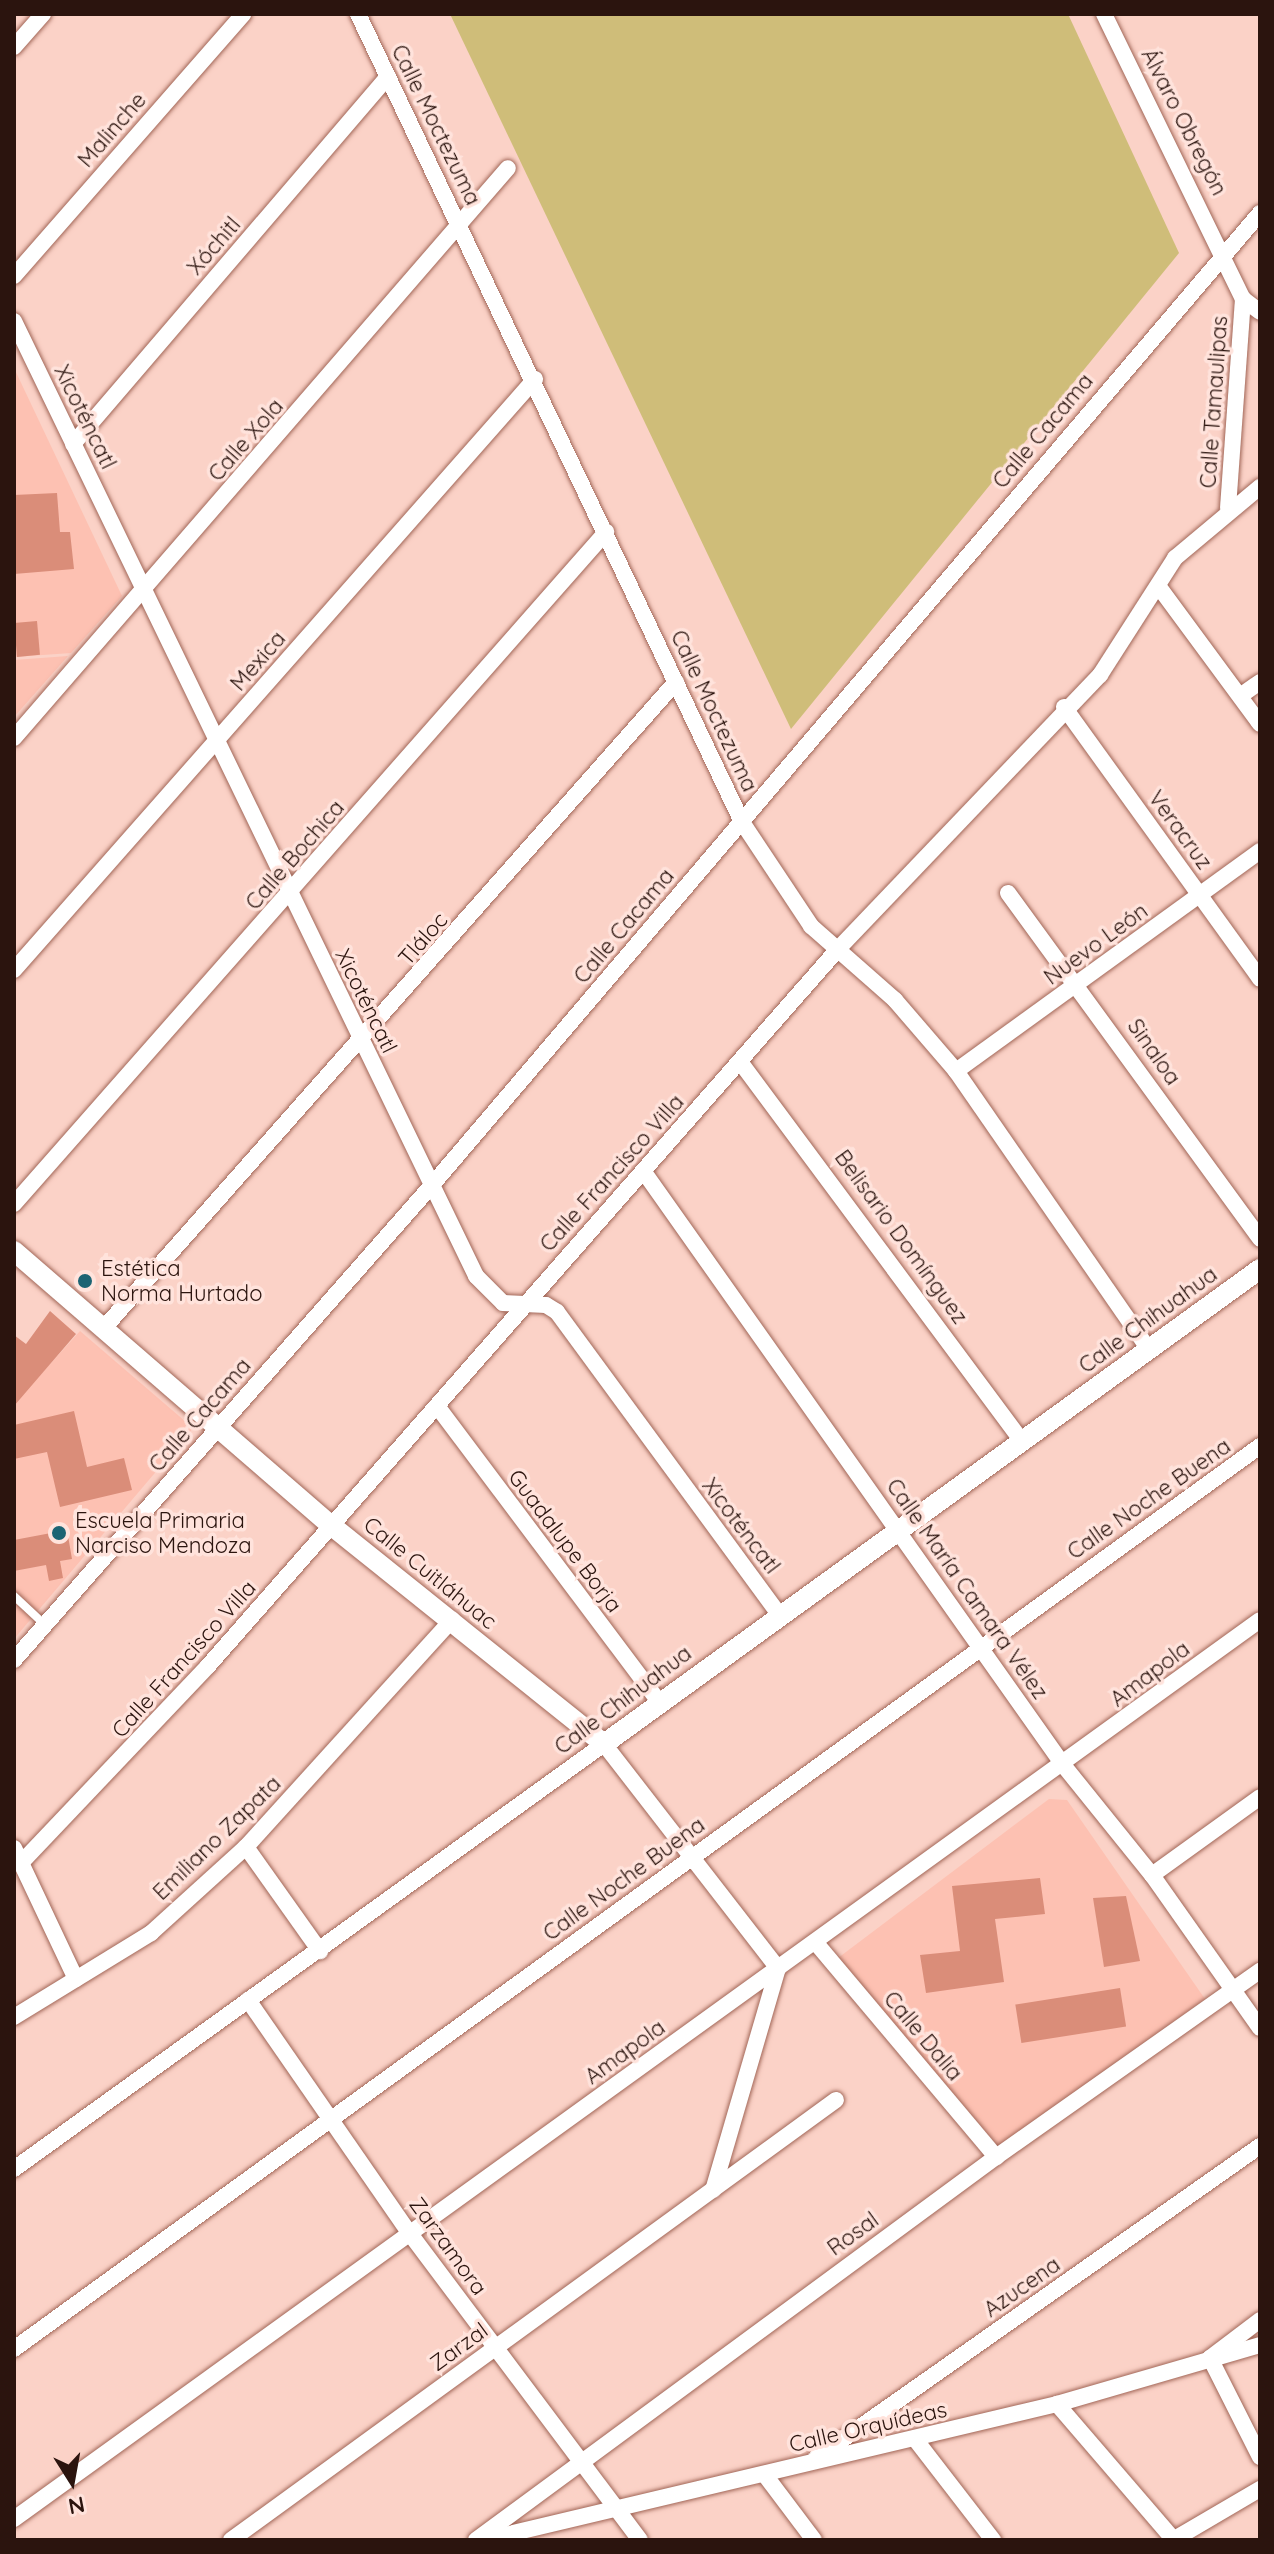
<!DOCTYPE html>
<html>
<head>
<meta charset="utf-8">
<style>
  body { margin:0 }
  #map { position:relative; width:1274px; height:2554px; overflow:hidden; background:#fbd2c7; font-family:Quicksand,sans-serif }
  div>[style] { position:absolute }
  .built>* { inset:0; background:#fdc1b2 }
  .green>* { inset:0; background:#cfbd79 }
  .building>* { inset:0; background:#da8d79; transform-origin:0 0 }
  .roads { filter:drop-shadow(0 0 2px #a16657) drop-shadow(0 0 2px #a16657) }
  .service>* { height:8px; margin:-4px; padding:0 4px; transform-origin:4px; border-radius:4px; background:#fff }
  .minor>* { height:16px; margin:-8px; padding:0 8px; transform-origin:8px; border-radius:8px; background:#fff }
  .tertiary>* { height:20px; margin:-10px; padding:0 10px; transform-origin:10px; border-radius:10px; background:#fff }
  .dots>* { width:22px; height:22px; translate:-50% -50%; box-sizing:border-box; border:4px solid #ffe3dc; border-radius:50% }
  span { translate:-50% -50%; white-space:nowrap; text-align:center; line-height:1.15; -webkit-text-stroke:7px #ffe3dc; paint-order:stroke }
  .street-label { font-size:22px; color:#2b140e }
  .poi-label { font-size:22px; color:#2b140e }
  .left { translate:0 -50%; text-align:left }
  .frame { position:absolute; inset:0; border:16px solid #2b140e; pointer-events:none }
  .north { position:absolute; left:32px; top:2442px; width:80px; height:80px; -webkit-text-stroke:6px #ffe3dc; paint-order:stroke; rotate:169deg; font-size:22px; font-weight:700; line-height:32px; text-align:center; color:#2b140e }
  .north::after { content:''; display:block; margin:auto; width:28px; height:36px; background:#2b140e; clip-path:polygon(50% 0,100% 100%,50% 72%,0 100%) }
</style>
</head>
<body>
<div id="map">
  <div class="built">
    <div style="clip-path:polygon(14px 368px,122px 596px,71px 653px,14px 657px)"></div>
    <div style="clip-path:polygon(68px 656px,14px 717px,14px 660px)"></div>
    <div style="clip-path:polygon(80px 1331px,193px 1428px,14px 1639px,14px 1404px)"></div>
    <div style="clip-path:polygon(1049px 1799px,1067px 1800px,1205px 1999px,998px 2146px,838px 1958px)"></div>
  </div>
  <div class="green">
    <div style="clip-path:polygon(450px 14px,1068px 14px,1179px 253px,791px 729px)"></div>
  </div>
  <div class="building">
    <div style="clip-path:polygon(57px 493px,60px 532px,70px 532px,74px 569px,14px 574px,14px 495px)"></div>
    <div style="left:37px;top:621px;width:34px;height:23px;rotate:85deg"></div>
    <div style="clip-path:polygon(50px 1311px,76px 1334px,14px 1406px,14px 1335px,26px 1344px)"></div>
    <div style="clip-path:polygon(74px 1411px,87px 1467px,124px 1458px,132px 1490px,60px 1507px,47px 1452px,14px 1459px,14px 1425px)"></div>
    <div style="clip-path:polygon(67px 1530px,72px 1559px,60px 1561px,63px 1578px,49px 1581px,46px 1565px,14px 1571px,14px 1540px)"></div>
    <div style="clip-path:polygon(1040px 1878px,1045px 1914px,995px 1919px,1004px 1982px,926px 1993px,920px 1955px,960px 1951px,952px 1886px)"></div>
    <div style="clip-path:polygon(1126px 1896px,1140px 1961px,1104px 1967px,1093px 1898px)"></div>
    <div style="left:1120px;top:1988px;width:39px;height:106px;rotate:81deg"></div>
  </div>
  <div class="roads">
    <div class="service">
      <div style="left:14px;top:1596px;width:41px;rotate:43deg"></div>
    </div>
    <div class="minor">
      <div style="left:358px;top:14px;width:895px;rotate:64.58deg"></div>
      <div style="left:742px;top:822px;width:125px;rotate:56.4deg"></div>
      <div style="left:811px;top:926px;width:112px;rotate:41.4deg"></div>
      <div style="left:895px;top:1000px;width:94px;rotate:49.3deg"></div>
      <div style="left:956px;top:1071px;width:339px;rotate:55.3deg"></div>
      <div style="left:1104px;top:14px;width:317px;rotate:64deg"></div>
      <div style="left:1243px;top:299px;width:21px;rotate:37deg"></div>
      <div style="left:14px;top:47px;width:44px;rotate:-48.7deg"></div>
      <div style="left:14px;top:276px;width:348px;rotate:-48.8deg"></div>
      <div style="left:14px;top:321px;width:1061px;rotate:64.18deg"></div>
      <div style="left:476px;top:1276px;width:38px;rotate:45deg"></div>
      <div style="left:503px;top:1303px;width:43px;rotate:2.7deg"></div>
      <div style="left:546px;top:1305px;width:13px;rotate:32deg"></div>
      <div style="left:557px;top:1312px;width:375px;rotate:53.7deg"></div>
      <div style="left:73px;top:444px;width:484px;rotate:-49.4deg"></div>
      <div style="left:1228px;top:508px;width:210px;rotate:-85.9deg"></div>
      <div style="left:1159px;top:587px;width:170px;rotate:53.6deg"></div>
      <div style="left:1240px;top:696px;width:24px;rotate:-35deg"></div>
      <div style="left:1064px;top:707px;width:335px;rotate:54.2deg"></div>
      <div style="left:14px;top:738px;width:754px;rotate:-49.09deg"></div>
      <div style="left:1008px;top:893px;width:428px;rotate:53.9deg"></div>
      <div style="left:14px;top:970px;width:788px;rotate:-48.6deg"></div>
      <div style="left:741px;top:1063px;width:470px;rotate:53.4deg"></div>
      <div style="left:956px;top:1071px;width:375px;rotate:-35.9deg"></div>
      <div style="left:644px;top:1172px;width:727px;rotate:54.74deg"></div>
      <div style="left:1064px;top:1766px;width:140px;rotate:51.1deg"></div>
      <div style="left:1152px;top:1875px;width:187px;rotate:54.8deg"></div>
      <div style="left:14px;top:1204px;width:896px;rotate:-48.62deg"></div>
      <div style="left:104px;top:1328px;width:863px;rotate:-48.48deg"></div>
      <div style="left:437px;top:1406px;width:370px;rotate:53.1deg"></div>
      <div style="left:14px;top:1660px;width:633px;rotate:-48.65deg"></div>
      <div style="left:432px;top:1185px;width:1277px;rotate:-49.57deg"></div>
      <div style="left:246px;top:1847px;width:128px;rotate:54.6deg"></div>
      <div style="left:14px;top:1848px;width:145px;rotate:64.7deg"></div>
      <div style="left:21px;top:1863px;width:272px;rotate:-46.5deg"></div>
      <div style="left:208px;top:1666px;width:956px;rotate:-48.69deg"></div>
      <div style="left:839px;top:948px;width:378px;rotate:-46.3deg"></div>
      <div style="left:1100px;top:675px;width:139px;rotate:-57.3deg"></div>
      <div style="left:1175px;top:558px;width:111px;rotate:-39.9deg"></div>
      <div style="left:1152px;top:1875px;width:133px;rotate:-35.8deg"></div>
      <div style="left:816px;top:1943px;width:280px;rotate:49.9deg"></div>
      <div style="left:248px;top:2000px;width:286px;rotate:55.3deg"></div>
      <div style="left:411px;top:2235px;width:381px;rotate:53.1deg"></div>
      <div style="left:14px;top:2017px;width:161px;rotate:-31.5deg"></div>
      <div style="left:151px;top:1933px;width:128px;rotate:-42.2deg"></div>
      <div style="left:246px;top:1847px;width:307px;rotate:-47.8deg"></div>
      <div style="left:14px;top:2169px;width:727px;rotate:-35.77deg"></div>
      <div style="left:604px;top:1744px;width:284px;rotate:52.2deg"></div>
      <div style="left:778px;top:1968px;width:231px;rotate:106.3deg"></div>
      <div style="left:1260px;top:2320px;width:63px;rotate:142.8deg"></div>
      <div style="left:1210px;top:2358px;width:111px;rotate:63.2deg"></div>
      <div style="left:14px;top:2349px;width:1539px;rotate:-35.93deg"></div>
      <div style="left:1057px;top:2404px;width:179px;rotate:49.3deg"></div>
      <div style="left:915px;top:2439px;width:128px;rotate:52.3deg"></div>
      <div style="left:816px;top:2458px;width:543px;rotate:-35.1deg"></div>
      <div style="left:765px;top:2475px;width:81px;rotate:53deg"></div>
      <div style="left:14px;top:2519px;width:1536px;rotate:-35.81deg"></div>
      <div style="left:231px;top:2540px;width:748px;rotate:-36.03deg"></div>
      <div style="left:476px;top:2540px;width:646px;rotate:-36.37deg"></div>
      <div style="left:996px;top:2157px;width:323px;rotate:-35.2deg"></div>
      <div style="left:484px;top:2540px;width:589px;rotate:-13.35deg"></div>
      <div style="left:1057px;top:2404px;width:211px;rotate:-16.2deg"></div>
      <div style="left:1173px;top:2540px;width:101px;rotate:-30.4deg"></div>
    </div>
    <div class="tertiary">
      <div style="left:14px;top:1251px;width:420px;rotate:40.9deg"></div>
      <div style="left:332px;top:1526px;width:349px;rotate:38.7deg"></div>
      <div style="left:604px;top:1744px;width:810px;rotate:-35.91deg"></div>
    </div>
  </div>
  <div class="dots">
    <div style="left:85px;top:1281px;background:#1c6473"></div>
    <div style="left:59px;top:1533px;background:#1c6473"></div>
  </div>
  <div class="street-label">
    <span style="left:1184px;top:122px;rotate:63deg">Álvaro Obregón</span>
    <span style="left:436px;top:125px;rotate:64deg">Calle Moctezuma</span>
    <span style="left:112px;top:130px;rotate:-49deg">Malinche</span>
    <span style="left:214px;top:246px;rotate:-49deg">Xóchitl</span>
    <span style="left:1214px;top:402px;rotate:-86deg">Calle Tamaulipas</span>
    <span style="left:85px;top:417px;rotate:64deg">Xicoténcatl</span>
    <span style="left:1043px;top:431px;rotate:-50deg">Calle Cacama</span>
    <span style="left:246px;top:440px;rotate:-49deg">Calle Xola</span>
    <span style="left:258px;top:661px;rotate:-49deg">Mexica</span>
    <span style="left:714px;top:711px;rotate:65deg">Calle Moctezuma</span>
    <span style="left:1180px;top:830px;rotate:54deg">Veracruz</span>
    <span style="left:295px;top:855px;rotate:-49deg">Calle Bochica</span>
    <span style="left:624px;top:926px;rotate:-50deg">Calle Cacama</span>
    <span style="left:423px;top:939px;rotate:-49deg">Tláloc</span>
    <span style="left:1096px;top:944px;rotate:-36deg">Nuevo León</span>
    <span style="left:366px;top:1001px;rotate:64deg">Xicoténcatl</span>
    <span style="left:1154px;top:1052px;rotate:55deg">Sinaloa</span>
    <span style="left:612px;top:1173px;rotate:-48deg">Calle Francisco Villa</span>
    <span style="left:901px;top:1237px;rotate:54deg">Belisario Domínguez</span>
    <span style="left:1148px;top:1320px;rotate:-36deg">Calle Chihuahua</span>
    <span style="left:200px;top:1415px;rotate:-49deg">Calle Cacama</span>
    <span style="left:1149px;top:1499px;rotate:-35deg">Calle Noche Buena</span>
    <span style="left:741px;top:1526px;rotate:53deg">Xicoténcatl</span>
    <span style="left:565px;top:1541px;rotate:53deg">Guadalupe Borja</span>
    <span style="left:430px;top:1573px;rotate:39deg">Calle Cuitláhuac</span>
    <span style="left:967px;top:1589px;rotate:55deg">Calle María Camara Vélez</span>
    <span style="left:184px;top:1659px;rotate:-48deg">Calle Francisco Villa</span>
    <span style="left:1150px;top:1674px;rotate:-37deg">Amapola</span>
    <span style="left:623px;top:1700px;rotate:-37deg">Calle Chihuahua</span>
    <span style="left:217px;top:1838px;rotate:-44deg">Emiliano Zapata</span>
    <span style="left:624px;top:1879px;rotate:-36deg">Calle Noche Buena</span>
    <span style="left:923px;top:2036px;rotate:50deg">Calle Dalia</span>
    <span style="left:625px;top:2052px;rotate:-36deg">Amapola</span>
    <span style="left:853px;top:2234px;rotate:-36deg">Rosal</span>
    <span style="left:448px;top:2246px;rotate:54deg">Zarzamora</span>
    <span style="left:1022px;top:2287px;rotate:-35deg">Azucena</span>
    <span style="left:459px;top:2347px;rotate:-36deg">Zarzal</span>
    <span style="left:868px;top:2427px;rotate:-13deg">Calle Orquídeas</span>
  </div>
  <div class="poi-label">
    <span class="left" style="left:101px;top:1281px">Estética<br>Norma Hurtado</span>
    <span class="left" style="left:75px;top:1533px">Escuela Primaria<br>Narciso Mendoza</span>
  </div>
  <div class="frame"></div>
  <div class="north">N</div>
</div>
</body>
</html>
